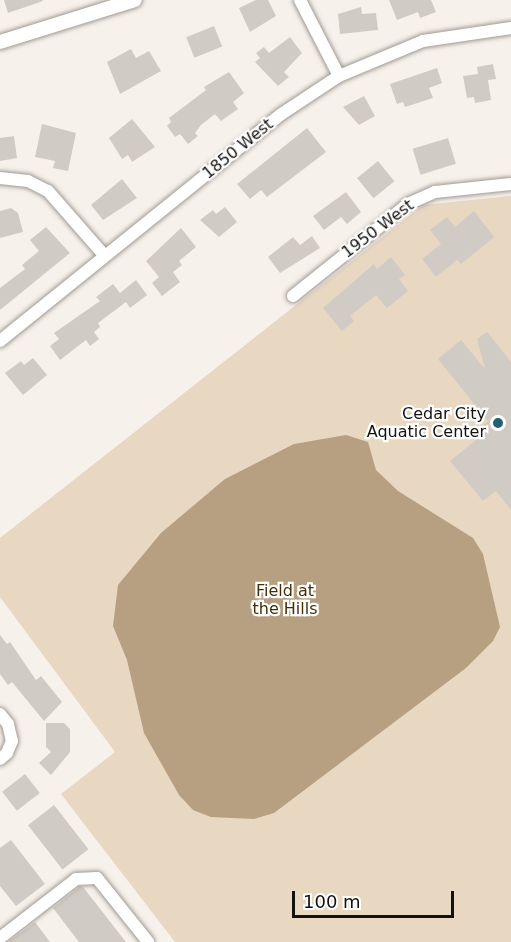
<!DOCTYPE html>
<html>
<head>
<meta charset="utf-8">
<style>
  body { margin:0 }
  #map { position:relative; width:511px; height:942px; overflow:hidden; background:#f7f1eb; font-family:"DejaVu Sans",sans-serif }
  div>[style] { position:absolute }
  .green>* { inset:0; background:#e8d7c1 }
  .water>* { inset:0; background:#b79f81 }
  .building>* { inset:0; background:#d1cbc5; transform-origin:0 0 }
  .roads { filter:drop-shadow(0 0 2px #9f9a93) drop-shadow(0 0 2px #9f9a93) }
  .minor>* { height:12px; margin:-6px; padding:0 6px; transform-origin:6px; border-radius:6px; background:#fff }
  .tertiary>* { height:14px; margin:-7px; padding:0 7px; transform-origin:7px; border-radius:7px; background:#fff }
  .dots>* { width:16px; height:16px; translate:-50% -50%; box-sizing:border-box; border:3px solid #fff; border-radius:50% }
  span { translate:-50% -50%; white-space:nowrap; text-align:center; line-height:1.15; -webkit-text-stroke:4.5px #fff; paint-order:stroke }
  .street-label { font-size:16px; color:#141210 }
  .poi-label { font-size:16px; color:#141210 }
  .right { translate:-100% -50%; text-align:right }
  .park-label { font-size:16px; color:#472e05 }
  .scale { position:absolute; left:292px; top:891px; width:162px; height:27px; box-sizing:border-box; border:3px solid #141210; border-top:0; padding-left:8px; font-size:18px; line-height:21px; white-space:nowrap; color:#141210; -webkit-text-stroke:4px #fff; paint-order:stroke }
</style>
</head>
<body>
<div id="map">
  <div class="green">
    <div style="clip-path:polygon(511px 196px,511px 942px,175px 942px,61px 794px,115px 752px,0 597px,0 538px,423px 205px)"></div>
  </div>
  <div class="water">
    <div style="clip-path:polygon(346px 435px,368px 442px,376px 470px,398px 491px,473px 538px,483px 554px,500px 627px,493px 641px,466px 668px,274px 813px,254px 819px,211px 817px,193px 810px,179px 795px,144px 733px,127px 660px,113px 626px,118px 585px,161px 533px,225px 479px,294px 444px)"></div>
  </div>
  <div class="building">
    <div style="clip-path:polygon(4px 0,42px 0,43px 1px,8px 13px)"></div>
    <div style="clip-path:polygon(256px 0,268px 0,276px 16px,250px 32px,239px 8px)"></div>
    <div style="clip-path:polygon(389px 0,431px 0,436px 12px,420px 18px,418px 12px,397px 20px)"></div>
    <div style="clip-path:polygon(361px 7px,362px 14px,376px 13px,378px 30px,340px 34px,338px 14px)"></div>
    <div style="left:214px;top:26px;width:22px;height:30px;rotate:68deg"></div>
    <div style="clip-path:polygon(290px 37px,302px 53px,284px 72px,289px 77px,278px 86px,255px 62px,260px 58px,256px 53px,264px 47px,269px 53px)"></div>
    <div style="clip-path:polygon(131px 49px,136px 58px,149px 51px,161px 71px,120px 94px,107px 62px)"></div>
    <div style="clip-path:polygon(493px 64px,496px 79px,488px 80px,491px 100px,475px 103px,474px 97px,467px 98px,463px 76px,478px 74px,477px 67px)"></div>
    <div style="clip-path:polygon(437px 68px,442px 83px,429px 88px,433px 98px,405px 107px,403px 102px,397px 104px,390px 84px)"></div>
    <div style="clip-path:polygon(229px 72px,244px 93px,233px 102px,238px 109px,221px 121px,215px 114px,201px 125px,195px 133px,198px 136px,188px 144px,180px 134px,175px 137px,167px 126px,171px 122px,169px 118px,206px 90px,204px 87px)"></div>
    <div style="clip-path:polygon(364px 96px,375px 116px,359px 125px,343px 107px)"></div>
    <div style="clip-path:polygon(132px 119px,155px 147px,132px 162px,128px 155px,122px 159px,109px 138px)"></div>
    <div style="clip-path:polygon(42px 124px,76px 133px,68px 171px,53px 168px,55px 161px,35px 157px)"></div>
    <div style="clip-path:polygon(307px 128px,326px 152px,267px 197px,261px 190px,250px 199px,237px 184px)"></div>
    <div style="clip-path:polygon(14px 136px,17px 158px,0 161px,0 138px)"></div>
    <div style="left:448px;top:138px;width:27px;height:37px;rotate:73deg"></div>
    <div style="left:378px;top:161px;width:26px;height:27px;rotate:51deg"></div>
    <div style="clip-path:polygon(122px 179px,137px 198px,103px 220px,91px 205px)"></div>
    <div style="clip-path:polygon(346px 192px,361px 212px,347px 224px,341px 217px,324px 230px,313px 216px)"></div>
    <div style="clip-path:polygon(225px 207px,237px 222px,219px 237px,200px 220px,213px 210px,216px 214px)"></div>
    <div style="clip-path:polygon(11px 208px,18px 213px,23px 232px,0 238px,0 211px)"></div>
    <div style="clip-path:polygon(474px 211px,494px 237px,461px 264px,457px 260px,436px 277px,422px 259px,441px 244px,430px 230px,447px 217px,455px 227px)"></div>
    <div style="clip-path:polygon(46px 227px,70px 253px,0 310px,0 288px,25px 269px,22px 265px,39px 251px,30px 240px)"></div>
    <div style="clip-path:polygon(181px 228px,196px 247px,179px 261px,182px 265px,173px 272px,180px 282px,162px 296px,152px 283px,159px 277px,146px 261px)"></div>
    <div style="clip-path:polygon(312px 236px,320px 248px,280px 273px,268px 257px,293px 237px,300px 245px)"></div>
    <div style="clip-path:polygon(391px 257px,405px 275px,399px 279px,408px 291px,387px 308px,376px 295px,350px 316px,354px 321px,342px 331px,323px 308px,374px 264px,377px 269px)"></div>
    <div style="clip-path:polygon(136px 280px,147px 295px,130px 308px,126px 302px,98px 323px,100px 327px,94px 332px,99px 339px,90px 346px,86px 340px,60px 360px,50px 346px,59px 339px,54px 333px,100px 301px,96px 297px,113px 284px,120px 293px)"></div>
    <div style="clip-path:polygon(487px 332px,511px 362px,511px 510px,496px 491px,483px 501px,450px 461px,487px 431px,482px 426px,488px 421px,438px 359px,461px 340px,485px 369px,477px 339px)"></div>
    <div style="clip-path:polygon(33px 358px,47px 375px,23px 395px,5px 373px,21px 361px,24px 365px)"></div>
    <div style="clip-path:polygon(0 635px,7px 644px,10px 642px,36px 680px,41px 676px,62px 702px,44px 721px,12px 682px,8px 685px,0 674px)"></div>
    <div style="clip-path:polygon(46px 723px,64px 723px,70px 729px,70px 752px,51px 775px,39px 763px,51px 752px,46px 747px)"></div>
    <div style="left:25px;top:774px;width:24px;height:29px;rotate:52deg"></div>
    <div style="left:54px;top:805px;width:56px;height:33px;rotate:52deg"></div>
    <div style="clip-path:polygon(11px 840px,45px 884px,16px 906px,0 886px,0 848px)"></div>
    <div style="clip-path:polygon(79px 887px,83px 887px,126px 942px,79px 942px,53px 908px)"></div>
    <div style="clip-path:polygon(35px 922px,50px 942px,8px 942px)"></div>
  </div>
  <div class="roads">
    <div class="minor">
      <div style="left:300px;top:0;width:85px;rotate:62.8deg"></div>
      <div style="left:0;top:178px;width:28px;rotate:6deg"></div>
      <div style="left:28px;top:181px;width:22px;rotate:27deg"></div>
      <div style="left:48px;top:191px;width:86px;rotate:48.8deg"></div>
      <div style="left:293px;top:296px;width:147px;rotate:-38.7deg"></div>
      <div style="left:408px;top:204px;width:30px;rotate:-24deg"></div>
      <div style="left:435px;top:192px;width:76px;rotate:-6deg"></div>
      <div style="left:0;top:341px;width:360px;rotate:-38.9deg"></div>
      <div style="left:280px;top:115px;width:71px;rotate:-33.5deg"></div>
      <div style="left:339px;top:76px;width:91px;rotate:-22.6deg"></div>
      <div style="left:423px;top:41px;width:89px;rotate:-8.4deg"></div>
      <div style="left:0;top:714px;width:13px;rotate:51deg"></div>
      <div style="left:8px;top:724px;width:17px;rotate:77deg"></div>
      <div style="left:12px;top:741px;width:13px;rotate:113deg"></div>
      <div style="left:7px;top:753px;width:9px;rotate:139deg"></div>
      <div style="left:0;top:938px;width:96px;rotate:-37.8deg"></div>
      <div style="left:76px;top:879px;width:21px;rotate:-3deg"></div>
      <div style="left:97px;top:878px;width:82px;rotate:51.4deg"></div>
    </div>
    <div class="tertiary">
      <div style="left:0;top:42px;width:141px;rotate:-17.3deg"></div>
    </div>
  </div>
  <div class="dots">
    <div style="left:498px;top:423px;background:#216176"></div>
  </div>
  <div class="street-label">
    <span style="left:238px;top:149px;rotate:-39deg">1850 West</span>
    <span style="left:378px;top:229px;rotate:-37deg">1950 West</span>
  </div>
  <div class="poi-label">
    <span class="right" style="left:486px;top:423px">Cedar City<br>Aquatic Center</span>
  </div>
  <div class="park-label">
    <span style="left:285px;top:600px">Field at<br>the Hills</span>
  </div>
  <div class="scale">100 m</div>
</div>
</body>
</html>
